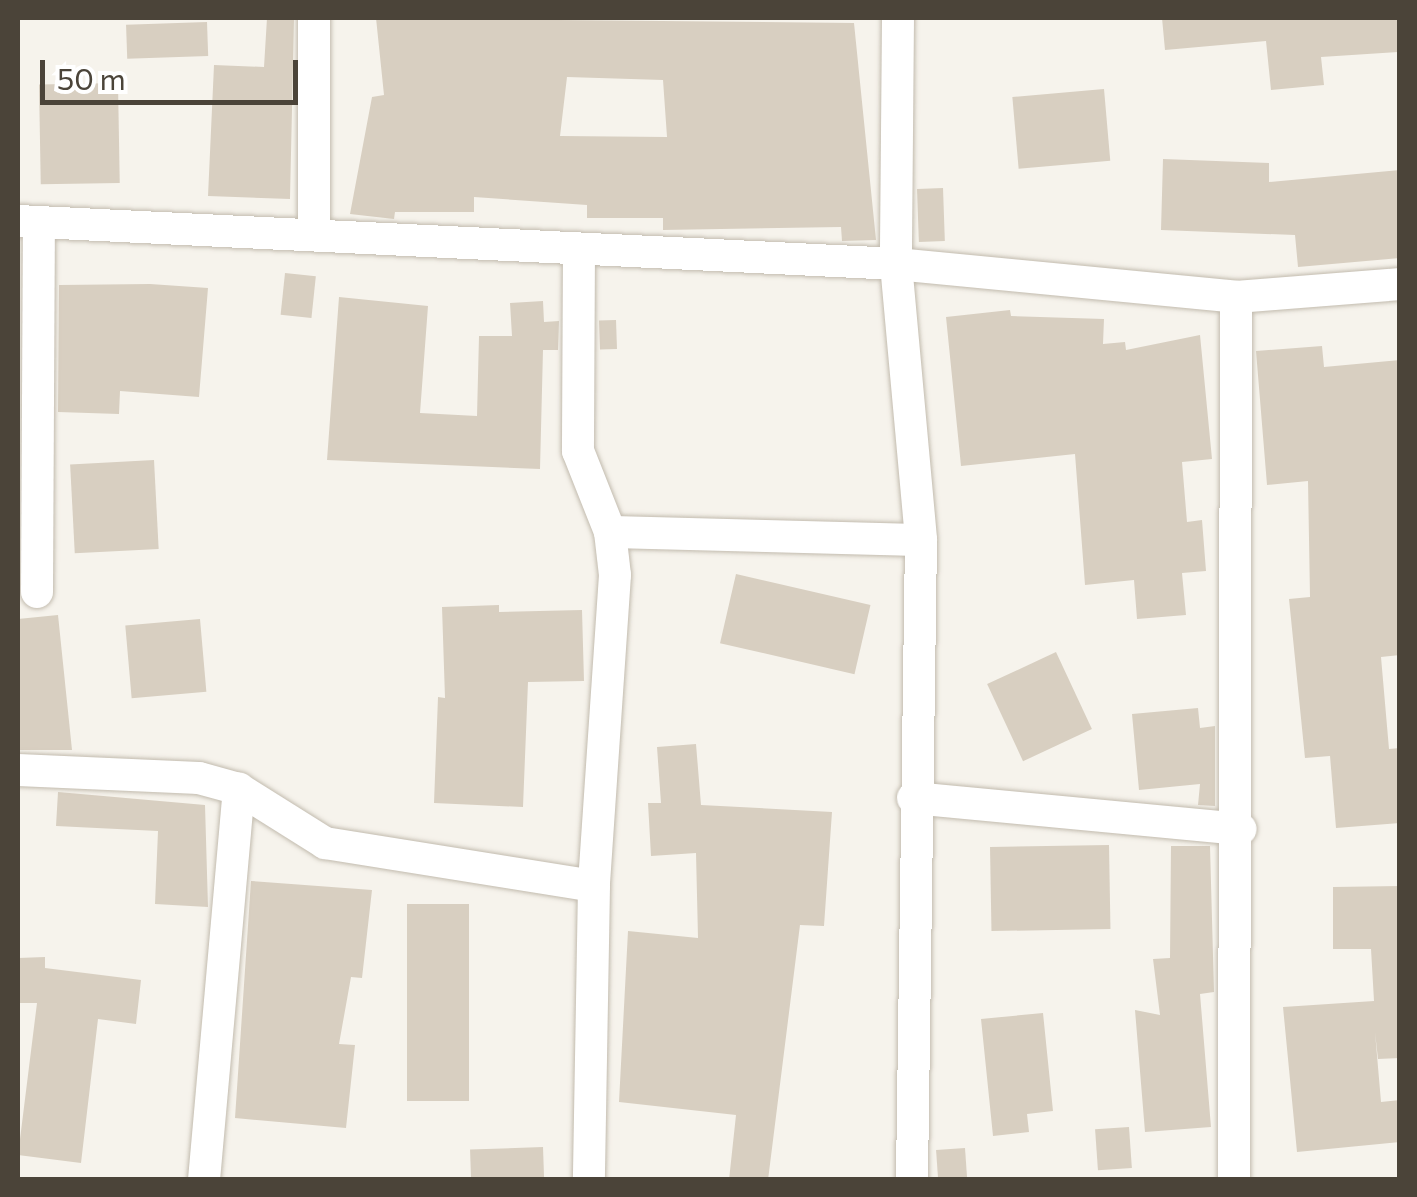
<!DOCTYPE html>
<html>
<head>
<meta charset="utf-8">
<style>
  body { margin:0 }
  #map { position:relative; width:1417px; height:1197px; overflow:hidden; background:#f6f3ec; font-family:Commissioner,sans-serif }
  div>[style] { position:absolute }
  .building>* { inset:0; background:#d8cfc1; transform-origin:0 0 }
  .roads { filter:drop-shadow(0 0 2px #c2bbae) drop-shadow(0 0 2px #c2bbae) }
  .minor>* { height:32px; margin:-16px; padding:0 16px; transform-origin:16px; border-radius:16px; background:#fff }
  span { translate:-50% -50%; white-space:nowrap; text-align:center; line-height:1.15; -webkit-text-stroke:9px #fff; paint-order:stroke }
  .frame { position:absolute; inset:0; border:20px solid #4b4439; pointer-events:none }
  .scale { position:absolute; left:40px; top:60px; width:258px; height:45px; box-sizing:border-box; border:5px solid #4b4439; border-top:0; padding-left:12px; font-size:30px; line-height:35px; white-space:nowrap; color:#4b4439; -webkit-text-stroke:8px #fff; paint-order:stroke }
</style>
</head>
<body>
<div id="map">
  <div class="building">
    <div style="clip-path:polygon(267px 18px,294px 18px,290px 199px,208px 196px,214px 65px,264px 67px)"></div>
    <div style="clip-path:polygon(evenodd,376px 18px,854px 23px,876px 240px,842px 241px,841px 227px,663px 230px,663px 218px,587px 218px,587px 205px,474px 197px,474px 212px,395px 212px,394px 219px,350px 214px,372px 97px,384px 95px,376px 18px,567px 77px,663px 80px,667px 137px,560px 136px,567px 77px)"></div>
    <div style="clip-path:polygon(1162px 18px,1397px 18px,1398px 52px,1321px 57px,1324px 85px,1271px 90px,1266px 41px,1165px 50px)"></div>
    <div style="left:207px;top:22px;width:34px;height:81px;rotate:88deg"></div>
    <div style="left:118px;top:83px;width:100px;height:79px;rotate:89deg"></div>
    <div style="left:1104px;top:89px;width:72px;height:92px;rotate:85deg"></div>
    <div style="clip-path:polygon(1163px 159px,1269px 163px,1269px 182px,1400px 170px,1400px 258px,1298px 267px,1295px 235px,1161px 230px)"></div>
    <div style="left:943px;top:188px;width:53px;height:26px;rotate:88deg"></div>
    <div style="left:285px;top:273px;width:31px;height:42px;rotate:6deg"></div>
    <div style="clip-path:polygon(150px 284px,208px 288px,199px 397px,120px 391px,119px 414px,58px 412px,59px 285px)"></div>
    <div style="clip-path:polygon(339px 297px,428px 306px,420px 413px,477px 416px,479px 336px,512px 336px,510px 303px,543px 301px,544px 322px,559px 321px,558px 350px,543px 350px,540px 469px,327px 460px)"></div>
    <div style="clip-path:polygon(1010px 310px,1011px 316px,1104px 319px,1103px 344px,1125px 342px,1126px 350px,1200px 335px,1212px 459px,1182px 462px,1187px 522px,1202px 520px,1206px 571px,1182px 573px,1186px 615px,1137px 619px,1134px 580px,1085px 585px,1075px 454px,961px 466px,946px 317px)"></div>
    <div style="left:616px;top:320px;width:29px;height:17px;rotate:88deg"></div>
    <div style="clip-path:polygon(1322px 346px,1324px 367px,1400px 360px,1400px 655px,1381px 657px,1389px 749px,1400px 748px,1400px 823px,1336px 828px,1330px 756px,1305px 758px,1289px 599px,1310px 597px,1308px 481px,1267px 485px,1256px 351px)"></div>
    <div style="left:154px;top:460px;width:89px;height:84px;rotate:87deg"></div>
    <div style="left:736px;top:574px;width:138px;height:71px;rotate:13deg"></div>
    <div style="clip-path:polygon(499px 605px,499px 612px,582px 610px,584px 681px,528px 682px,523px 807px,434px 803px,438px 697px,445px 698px,442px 607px)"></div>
    <div style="clip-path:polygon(58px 615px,72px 750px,18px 750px,18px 619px)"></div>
    <div style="left:200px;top:619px;width:73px;height:75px;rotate:85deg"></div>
    <div style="left:1056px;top:652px;width:85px;height:76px;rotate:65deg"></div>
    <div style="clip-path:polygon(1198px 708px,1200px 728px,1215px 726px,1215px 806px,1198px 805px,1200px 784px,1139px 790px,1132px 714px)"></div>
    <div style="clip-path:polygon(696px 744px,701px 805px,832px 812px,824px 926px,800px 925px,768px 1180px,729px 1180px,736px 1115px,619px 1102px,628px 931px,698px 938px,696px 853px,651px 856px,648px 803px,661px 803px,657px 747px)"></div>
    <div style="clip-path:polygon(58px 792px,205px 805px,208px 907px,155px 904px,158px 831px,56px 826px)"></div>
    <div style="left:1109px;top:845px;width:84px;height:119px;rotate:89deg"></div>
    <div style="clip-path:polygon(1171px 846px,1210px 846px,1214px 992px,1200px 994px,1211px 1127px,1145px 1132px,1135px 1010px,1160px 1015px,1153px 959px,1170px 958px)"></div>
    <div style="clip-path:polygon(251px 881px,372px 890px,362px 978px,351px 977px,339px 1044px,355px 1045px,346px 1128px,235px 1118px)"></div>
    <div style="clip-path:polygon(1400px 886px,1400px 1058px,1378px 1059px,1375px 1032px,1381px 1102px,1400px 1100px,1400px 1142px,1297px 1152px,1283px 1007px,1374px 1001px,1371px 949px,1333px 949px,1333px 887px)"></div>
    <div style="left:407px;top:904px;width:62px;height:197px"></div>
    <div style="clip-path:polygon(45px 957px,45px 968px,141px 980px,136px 1024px,98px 1019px,81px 1163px,18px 1155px,37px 1003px,18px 1003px,18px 958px)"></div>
    <div style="clip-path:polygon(1043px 1013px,1053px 1111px,1027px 1114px,1029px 1132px,993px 1136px,981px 1019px)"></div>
    <div style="left:1129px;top:1127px;width:41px;height:34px;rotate:86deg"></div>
    <div style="left:543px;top:1147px;width:33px;height:73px;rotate:88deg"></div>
    <div style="left:965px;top:1148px;width:32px;height:29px;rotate:86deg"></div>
  </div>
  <div class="roads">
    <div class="minor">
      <div style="left:898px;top:18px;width:246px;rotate:90.5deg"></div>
      <div style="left:896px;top:264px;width:277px;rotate:84.8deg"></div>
      <div style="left:921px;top:540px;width:640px;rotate:90.81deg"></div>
      <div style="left:18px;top:221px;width:879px;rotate:2.8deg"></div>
      <div style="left:896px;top:264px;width:342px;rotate:5.5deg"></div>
      <div style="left:1236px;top:297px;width:165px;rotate:-4.5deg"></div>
      <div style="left:314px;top:234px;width:216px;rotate:-90deg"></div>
      <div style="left:579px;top:249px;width:202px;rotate:90.3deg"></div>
      <div style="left:578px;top:451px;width:87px;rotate:68.4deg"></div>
      <div style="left:610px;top:532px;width:43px;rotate:83.4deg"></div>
      <div style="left:615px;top:575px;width:312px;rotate:93.9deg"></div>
      <div style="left:594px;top:886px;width:294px;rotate:91deg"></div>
      <div style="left:610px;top:532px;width:311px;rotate:1.5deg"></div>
      <div style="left:37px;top:592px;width:370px;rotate:-89.7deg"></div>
      <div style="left:18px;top:770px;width:181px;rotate:2.5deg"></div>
      <div style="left:199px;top:778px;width:41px;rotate:15.4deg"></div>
      <div style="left:239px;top:789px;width:102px;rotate:32.1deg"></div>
      <div style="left:325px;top:843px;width:272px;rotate:9.1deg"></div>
      <div style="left:913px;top:798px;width:329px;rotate:5.4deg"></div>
      <div style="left:204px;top:1180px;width:393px;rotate:-84.9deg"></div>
      <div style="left:1234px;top:1180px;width:883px;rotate:-89.87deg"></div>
    </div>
  </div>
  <div class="frame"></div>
  <div class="scale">50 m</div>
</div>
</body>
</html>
